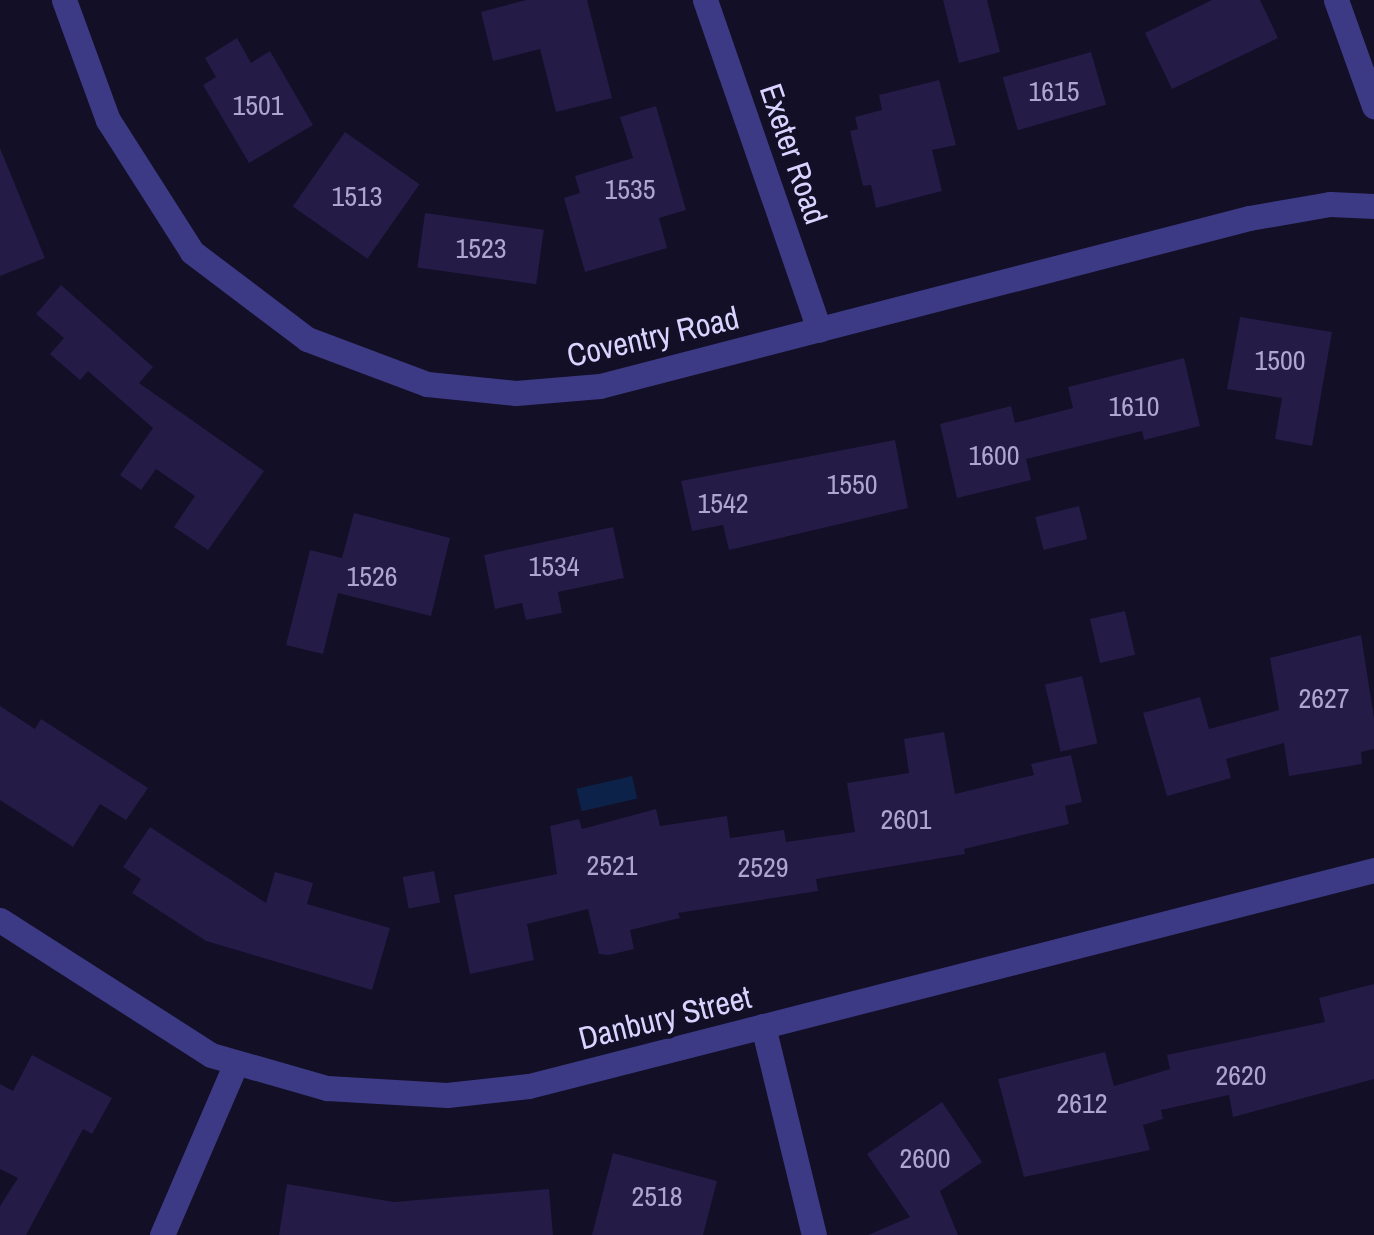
<!DOCTYPE html>
<html>
<head>
<meta charset="utf-8">
<style>
  body { margin:0 }
  #map { position:relative; width:1374px; height:1235px; overflow:hidden; background:#130f26; font-family:"Archivo Narrow",sans-serif }
  div>[style] { position:absolute }
  .water>* { inset:0; background:#0c2248; transform-origin:0 0 }
  .building>* { inset:0; background:#241b47; transform-origin:0 0 }
  .minor>* { height:25px; margin:-12.5px; padding:0 12.5px; transform-origin:12.5px; border-radius:12.5px; background:#3d3a85 }
  span { translate:-50% -50%; white-space:nowrap; text-align:center; line-height:1.15; -webkit-text-stroke:10px #130f26; paint-order:stroke }
  .number-label { font-size:28px; color:#aca6d1 }
  .number-label span { -webkit-text-stroke-width:0 }
  .street-label { font-size:32px; color:#d9d4ff }
</style>
</head>
<body>
<div id="map">
  <div class="water">
    <div style="left:632px;top:776px;width:23px;height:57px;rotate:77deg"></div>
  </div>
  <div class="building">
    <div style="clip-path:polygon(526px 0,587px 0,612px 98px,556px 112px,540px 49px,493px 61px,481px 12px)"></div>
    <div style="clip-path:polygon(943px 0,987px 0,1000px 52px,959px 63px)"></div>
    <div style="clip-path:polygon(1212px 0,1260px 0,1278px 38px,1172px 89px,1145px 33px)"></div>
    <div style="clip-path:polygon(237px 38px,251px 63px,270px 51px,313px 125px,249px 163px,203px 85px,216px 77px,205px 58px)"></div>
    <div style="left:1091px;top:52px;width:55px;height:92px;rotate:74deg"></div>
    <div style="clip-path:polygon(939px 80px,956px 145px,932px 150px,942px 191px,876px 208px,871px 185px,863px 186px,850px 131px,858px 129px,855px 117px,882px 110px,879px 95px)"></div>
    <div style="clip-path:polygon(656px 106px,686px 210px,659px 218px,667px 248px,585px 272px,564px 198px,580px 193px,575px 176px,633px 158px,620px 117px)"></div>
    <div style="left:345px;top:132px;width:91px;height:91px;rotate:35deg"></div>
    <div style="clip-path:polygon(0 148px,45px 258px,0 276px)"></div>
    <div style="left:425px;top:213px;width:120px;height:55px;rotate:8deg"></div>
    <div style="clip-path:polygon(61px 285px,153px 367px,139px 383px,264px 471px,208px 550px,174px 527px,195px 496px,156px 469px,141px 490px,120px 475px,153px 428px,88px 371px,80px 380px,50px 354px,64px 338px,36px 314px)"></div>
    <div style="clip-path:polygon(1240px 317px,1332px 332px,1312px 446px,1275px 439px,1282px 398px,1227px 389px)"></div>
    <div style="clip-path:polygon(1184px 358px,1200px 426px,1144px 440px,1142px 431px,1026px 459px,1031px 480px,957px 498px,940px 424px,1011px 406px,1015px 423px,1073px 408px,1068px 387px)"></div>
    <div style="clip-path:polygon(895px 440px,908px 508px,729px 550px,723px 525px,692px 531px,681px 481px)"></div>
    <div style="left:1079px;top:506px;width:34px;height:45px;rotate:76deg"></div>
    <div style="clip-path:polygon(354px 513px,450px 538px,431px 616px,338px 593px,323px 654px,286px 645px,310px 550px,342px 558px)"></div>
    <div style="clip-path:polygon(613px 527px,624px 578px,558px 592px,562px 613px,526px 620px,522px 603px,495px 609px,484px 555px)"></div>
    <div style="left:1125px;top:611px;width:45px;height:36px;rotate:77deg"></div>
    <div style="clip-path:polygon(1361px 635px,1374px 718px,1374px 749px,1361px 752px,1362px 764px,1289px 776px,1284px 743px,1226px 759px,1231px 778px,1167px 796px,1143px 713px,1200px 697px,1209px 729px,1279px 710px,1270px 658px)"></div>
    <div style="left:1082px;top:676px;width:69px;height:38px;rotate:77deg"></div>
    <div style="clip-path:polygon(0 706px,35px 729px,41px 719px,148px 788px,126px 820px,100px 804px,73px 847px,0 800px)"></div>
    <div style="clip-path:polygon(944px 732px,955px 794px,1034px 775px,1031px 764px,1071px 755px,1082px 802px,1065px 806px,1069px 824px,964px 849px,965px 854px,816px 879px,818px 891px,678px 913px,680px 918px,630px 930px,634px 949px,609px 955px,599px 954px,588px 909px,527px 924px,534px 960px,470px 974px,454px 895px,557px 874px,550px 826px,579px 819px,582px 829px,656px 809px,660px 826px,727px 816px,730px 838px,784px 830px,786px 842px,855px 832px,847px 783px,909px 773px,904px 739px)"></div>
    <div style="clip-path:polygon(150px 827px,266px 903px,275px 872px,313px 883px,307px 904px,390px 928px,372px 990px,206px 941px,132px 893px,141px 879px,123px 867px)"></div>
    <div style="left:434px;top:871px;width:32px;height:32px;rotate:79deg"></div>
    <div style="clip-path:polygon(1374px 984px,1374px 1079px,1233px 1117px,1229px 1095px,1161px 1110px,1163px 1119px,1143px 1125px,1150px 1150px,1024px 1177px,998px 1079px,1105px 1052px,1114px 1086px,1170px 1069px,1167px 1055px,1325px 1022px,1319px 998px)"></div>
    <div style="clip-path:polygon(32px 1055px,112px 1098px,92px 1134px,83px 1129px,26px 1235px,0 1235px,0 1206px,18px 1178px,0 1169px,0 1084px,13px 1091px)"></div>
    <div style="clip-path:polygon(942px 1102px,982px 1162px,940px 1191px,958px 1235px,868px 1235px,910px 1217px,867px 1154px)"></div>
    <div style="clip-path:polygon(613px 1153px,717px 1181px,703px 1235px,592px 1235px)"></div>
    <div style="clip-path:polygon(287px 1184px,394px 1202px,549px 1189px,553px 1235px,279px 1235px)"></div>
  </div>
  <div class="minor">
    <div style="left:64px;top:0;width:128px;rotate:69.9deg"></div>
    <div style="left:108px;top:120px;width:156px;rotate:57.5deg"></div>
    <div style="left:192px;top:252px;width:144px;rotate:37.1deg"></div>
    <div style="left:307px;top:339px;width:128px;rotate:20.6deg"></div>
    <div style="left:427px;top:384px;width:89px;rotate:5.8deg"></div>
    <div style="left:516px;top:393px;width:84px;rotate:-4.8deg"></div>
    <div style="left:600px;top:386px;width:670px;rotate:-14.51deg"></div>
    <div style="left:1249px;top:218px;width:82px;rotate:-9.8deg"></div>
    <div style="left:1330px;top:204px;width:44px;rotate:2.6deg"></div>
    <div style="left:705px;top:0;width:349px;rotate:70.9deg"></div>
    <div style="left:1336px;top:0;width:113px;rotate:70.3deg"></div>
    <div style="left:0;top:920px;width:250px;rotate:32.6deg"></div>
    <div style="left:211px;top:1055px;width:121px;rotate:15.9deg"></div>
    <div style="left:327px;top:1088px;width:120px;rotate:3.3deg"></div>
    <div style="left:447px;top:1095px;width:82px;rotate:-6.3deg"></div>
    <div style="left:529px;top:1086px;width:872px;rotate:-14.34deg"></div>
    <div style="left:763px;top:1026px;width:215px;rotate:76.3deg"></div>
    <div style="left:162px;top:1235px;width:187px;rotate:-66.7deg"></div>
  </div>
  <div class="number-label">
    <span style="left:1054px;top:91px">1615</span>
    <span style="left:258px;top:105px">1501</span>
    <span style="left:630px;top:189px">1535</span>
    <span style="left:357px;top:196px">1513</span>
    <span style="left:481px;top:248px">1523</span>
    <span style="left:1280px;top:360px">1500</span>
    <span style="left:1134px;top:406px">1610</span>
    <span style="left:994px;top:455px">1600</span>
    <span style="left:852px;top:484px">1550</span>
    <span style="left:723px;top:503px">1542</span>
    <span style="left:554px;top:566px">1534</span>
    <span style="left:372px;top:576px">1526</span>
    <span style="left:1324px;top:698px">2627</span>
    <span style="left:906px;top:819px">2601</span>
    <span style="left:612px;top:865px">2521</span>
    <span style="left:763px;top:867px">2529</span>
    <span style="left:1241px;top:1075px">2620</span>
    <span style="left:1082px;top:1103px">2612</span>
    <span style="left:925px;top:1158px">2600</span>
    <span style="left:657px;top:1196px">2518</span>
  </div>
  <div class="street-label">
    <span style="left:793px;top:154px;rotate:71deg">Exeter Road</span>
    <span style="left:653px;top:337px;rotate:-13deg">Coventry Road</span>
    <span style="left:665px;top:1018px;rotate:-14deg">Danbury Street</span>
  </div>
</div>
</body>
</html>
